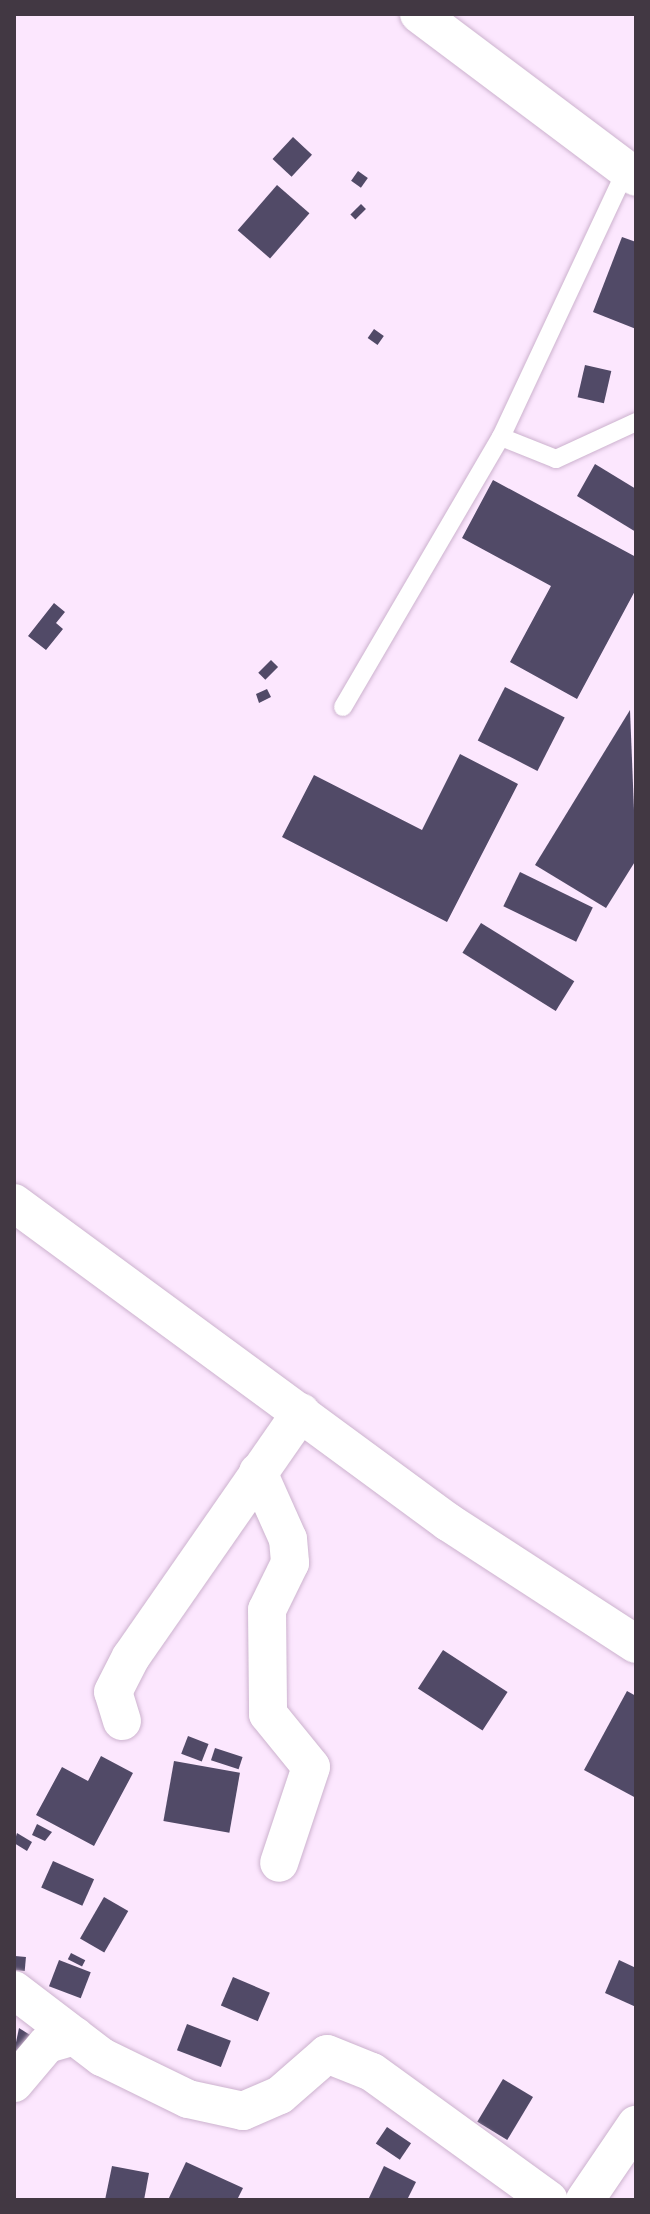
<!DOCTYPE html>
<html>
<head>
<meta charset="utf-8">
<style>
  body { margin:0 }
  #map { position:relative; width:650px; height:2214px; overflow:hidden; background:#fce7fe; font-family:Ubuntu,sans-serif }
  div>[style] { position:absolute }
  .building>* { inset:0; background:#514a67; transform-origin:0 0 }
  .roads { filter:drop-shadow(0 0 2px #ccb2ce) drop-shadow(0 0 2px #ccb2ce) }
  .lane>* { height:18px; margin:-9px; padding:0 9px; transform-origin:9px; border-radius:9px; background:#fff }
  .street>* { height:38px; margin:-19px; padding:0 19px; transform-origin:19px; border-radius:19px; background:#fff }
  span { translate:-50% -50%; white-space:nowrap; text-align:center; line-height:1.15; -webkit-text-stroke:8px #fff; paint-order:stroke }
  .frame { position:absolute; inset:0; border:16px solid #423843; pointer-events:none }
</style>
</head>
<body>
<div id="map">
  <div class="building">
    <div style="left:293px;top:137px;width:26px;height:30px;rotate:43deg"></div>
    <div style="left:358px;top:171px;width:12px;height:12px;rotate:35deg"></div>
    <div style="left:277px;top:185px;width:43px;height:60px;rotate:41deg"></div>
    <div style="left:361px;top:204px;width:7px;height:15px;rotate:45deg"></div>
    <div style="clip-path:polygon(622px 237px,636px 242px,636px 329px,593px 312px)"></div>
    <div style="left:374px;top:329px;width:12px;height:11px;rotate:35deg"></div>
    <div style="left:585px;top:365px;width:27px;height:33px;rotate:13deg"></div>
    <div style="clip-path:polygon(595px 464px,636px 489px,636px 532px,577px 496px)"></div>
    <div style="clip-path:polygon(493px 480px,636px 557px,636px 589px,577px 699px,510px 662px,551px 586px,462px 538px)"></div>
    <div style="clip-path:polygon(54px 603px,65px 612px,56px 623px,63px 629px,46px 650px,28px 636px)"></div>
    <div style="left:271px;top:660px;width:10px;height:18px;rotate:45deg"></div>
    <div style="left:505px;top:687px;width:67px;height:60px;rotate:27deg"></div>
    <div style="clip-path:polygon(267px 689px,271px 697px,259px 703px,256px 694px)"></div>
    <div style="clip-path:polygon(630px 710px,636px 860px,606px 908px,535px 865px)"></div>
    <div style="clip-path:polygon(460px 754px,518px 784px,447px 922px,282px 837px,314px 775px,422px 830px)"></div>
    <div style="left:520px;top:872px;width:81px;height:38px;rotate:26deg"></div>
    <div style="left:481px;top:923px;width:110px;height:35px;rotate:32deg"></div>
    <div style="left:443px;top:1650px;width:77px;height:46px;rotate:33deg"></div>
    <div style="clip-path:polygon(627px 1691px,636px 1696px,636px 1798px,584px 1770px)"></div>
    <div style="left:188px;top:1736px;width:22px;height:19px;rotate:21deg"></div>
    <div style="left:215px;top:1748px;width:29px;height:13px;rotate:18deg"></div>
    <div style="clip-path:polygon(101px 1756px,133px 1773px,94px 1846px,36px 1815px,62px 1767px,88px 1781px)"></div>
    <div style="left:174px;top:1761px;width:67px;height:61px;rotate:10deg"></div>
    <div style="clip-path:polygon(37px 1824px,52px 1832px,45px 1841px,32px 1835px)"></div>
    <div style="clip-path:polygon(17px 1833px,32px 1842px,27px 1851px,14px 1843px)"></div>
    <div style="left:53px;top:1861px;width:45px;height:29px;rotate:24deg"></div>
    <div style="left:104px;top:1897px;width:28px;height:48px;rotate:30deg"></div>
    <div style="left:71px;top:1953px;width:16px;height:7px;rotate:27deg"></div>
    <div style="left:15px;top:1956px;width:11px;height:14px;rotate:5deg"></div>
    <div style="left:59px;top:1960px;width:34px;height:28px;rotate:21deg"></div>
    <div style="clip-path:polygon(619px 1960px,636px 1968px,636px 2007px,605px 1993px)"></div>
    <div style="left:233px;top:1977px;width:40px;height:31px;rotate:23deg"></div>
    <div style="left:187px;top:2024px;width:47px;height:28px;rotate:21deg"></div>
    <div style="clip-path:polygon(19px 2028px,38px 2040px,27px 2060px,14px 2052px)"></div>
    <div style="left:503px;top:2079px;width:35px;height:50px;rotate:31deg"></div>
    <div style="left:387px;top:2127px;width:29px;height:20px;rotate:34deg"></div>
    <div style="clip-path:polygon(186px 2162px,243px 2188px,237px 2200px,168px 2200px)"></div>
    <div style="clip-path:polygon(112px 2166px,149px 2173px,144px 2200px,105px 2200px)"></div>
    <div style="clip-path:polygon(384px 2166px,416px 2182px,407px 2200px,368px 2200px)"></div>
  </div>
  <div class="roads">
    <div class="lane">
      <div style="left:501px;top:437px;width:59px;rotate:21.8deg"></div>
      <div style="left:556px;top:459px;width:88px;rotate:-24.8deg"></div>
      <div style="left:343px;top:707px;width:313px;rotate:-59.7deg"></div>
      <div style="left:501px;top:437px;width:295px;rotate:-64.9deg"></div>
    </div>
    <div class="street">
      <div style="left:419px;top:14px;width:271px;rotate:36.9deg"></div>
      <div style="left:14px;top:1203px;width:539px;rotate:36.32deg"></div>
      <div style="left:448px;top:1522px;width:224px;rotate:33deg"></div>
      <div style="left:258px;top:1472px;width:73px;rotate:65.9deg"></div>
      <div style="left:288px;top:1539px;width:24px;rotate:85deg"></div>
      <div style="left:290px;top:1563px;width:52px;rotate:116.1deg"></div>
      <div style="left:267px;top:1610px;width:104px;rotate:89.4deg"></div>
      <div style="left:268px;top:1714px;width:68px;rotate:50.9deg"></div>
      <div style="left:311px;top:1767px;width:101px;rotate:108.4deg"></div>
      <div style="left:122px;top:1721px;width:30px;rotate:-107deg"></div>
      <div style="left:113px;top:1692px;width:39px;rotate:-63deg"></div>
      <div style="left:131px;top:1657px;width:298px;rotate:-55.2deg"></div>
      <div style="left:14px;top:1990px;width:111px;rotate:37.3deg"></div>
      <div style="left:102px;top:2057px;width:96px;rotate:26deg"></div>
      <div style="left:188px;top:2099px;width:56px;rotate:12.3deg"></div>
      <div style="left:243px;top:2111px;width:40px;rotate:-23.4deg"></div>
      <div style="left:280px;top:2095px;width:62px;rotate:-41.1deg"></div>
      <div style="left:327px;top:2054px;width:48px;rotate:21.8deg"></div>
      <div style="left:372px;top:2072px;width:218px;rotate:35.9deg"></div>
      <div style="left:14px;top:2083px;width:51px;rotate:-49.8deg"></div>
      <div style="left:47px;top:2044px;width:29px;rotate:-16deg"></div>
      <div style="left:585px;top:2200px;width:91px;rotate:-55.8deg"></div>
    </div>
  </div>
  <div class="frame"></div>
</div>
</body>
</html>
